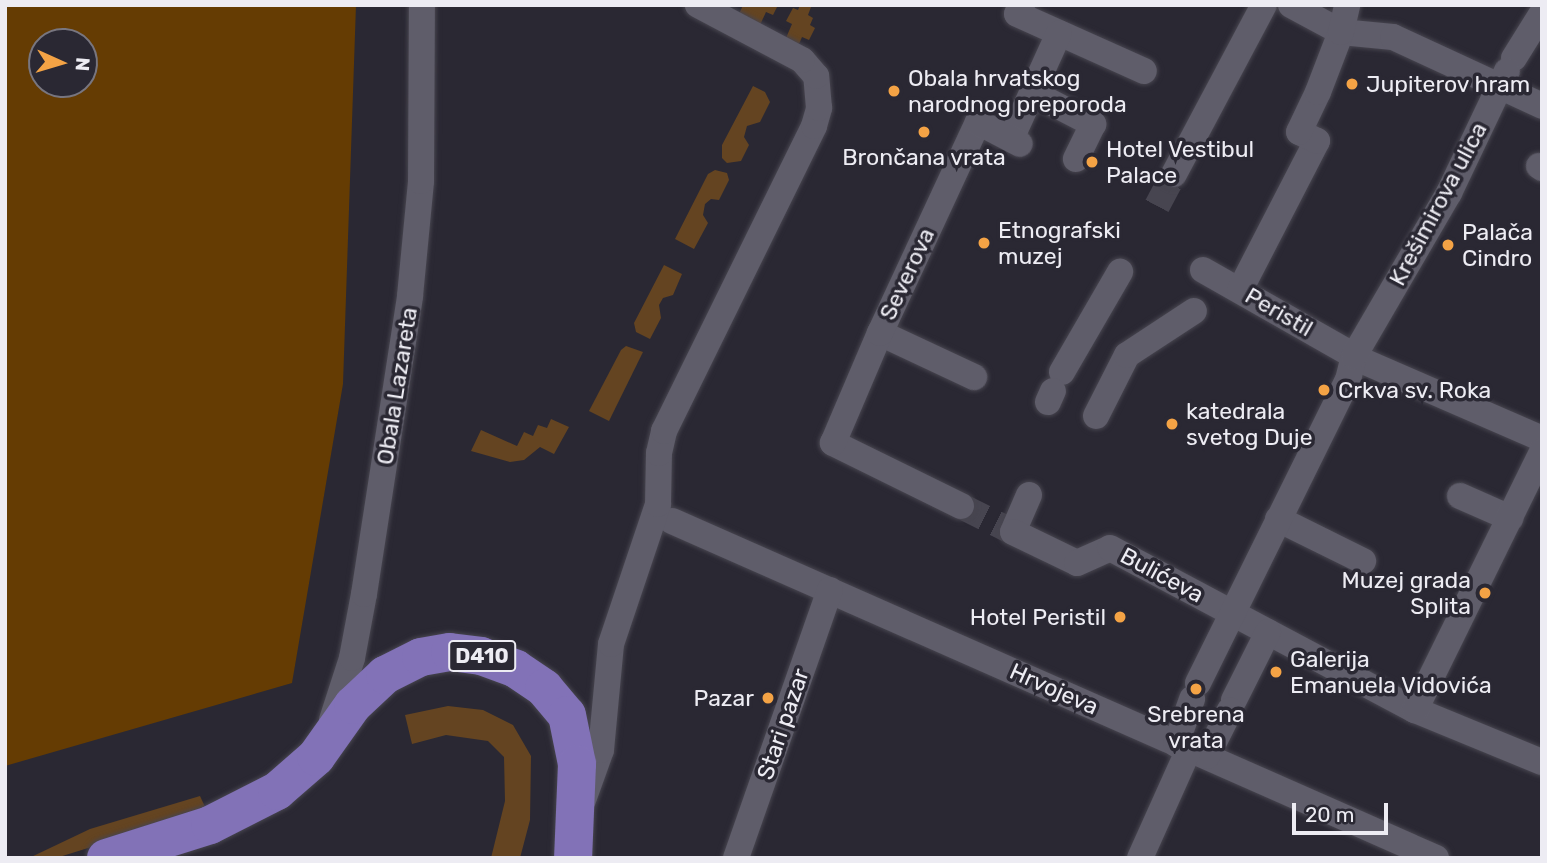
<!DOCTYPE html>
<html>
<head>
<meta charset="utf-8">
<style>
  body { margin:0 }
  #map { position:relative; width:1547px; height:863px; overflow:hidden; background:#2a2833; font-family:Rubik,sans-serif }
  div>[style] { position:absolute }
  .green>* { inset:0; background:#644421 }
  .water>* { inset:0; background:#653c03 }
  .street-tunnel>* { height:26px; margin-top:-13px; transform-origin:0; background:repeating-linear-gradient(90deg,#474550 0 26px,transparent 0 39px) }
  .roads { filter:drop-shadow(0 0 2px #47454f) drop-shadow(0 0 2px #47454f) }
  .street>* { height:26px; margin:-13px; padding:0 13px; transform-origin:13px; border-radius:13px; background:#5f5d6a }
  .primary>* { height:38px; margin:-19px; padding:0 19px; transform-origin:19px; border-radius:19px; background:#8272b7 }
  .dots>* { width:19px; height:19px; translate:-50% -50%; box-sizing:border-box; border:4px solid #2a2833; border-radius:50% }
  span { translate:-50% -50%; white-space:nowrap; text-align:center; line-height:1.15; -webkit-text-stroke:7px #2a2833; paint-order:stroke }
  .shield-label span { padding:2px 5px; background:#2a2833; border:2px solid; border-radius:5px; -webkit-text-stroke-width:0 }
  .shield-label { font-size:21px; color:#edecf3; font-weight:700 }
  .poi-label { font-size:23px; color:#edecf3 }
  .left { translate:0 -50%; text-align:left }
  .right { translate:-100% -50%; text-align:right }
  .street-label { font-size:23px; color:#edecf3 }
  .frame { position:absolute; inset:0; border:7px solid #edecf3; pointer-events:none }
  .north { position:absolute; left:28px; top:28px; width:70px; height:70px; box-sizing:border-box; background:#2a2833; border:2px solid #787680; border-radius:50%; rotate:94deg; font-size:19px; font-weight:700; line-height:28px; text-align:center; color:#edecf3 }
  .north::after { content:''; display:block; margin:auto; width:24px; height:32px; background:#f4a345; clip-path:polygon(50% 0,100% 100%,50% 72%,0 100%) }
  .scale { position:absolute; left:1292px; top:803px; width:96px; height:32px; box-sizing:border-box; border:4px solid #edecf3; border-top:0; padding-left:9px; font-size:21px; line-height:24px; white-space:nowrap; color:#edecf3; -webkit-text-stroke:5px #2a2833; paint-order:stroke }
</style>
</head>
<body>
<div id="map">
  <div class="green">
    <div style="clip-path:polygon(743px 5px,778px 5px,773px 15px,766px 12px,760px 25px,739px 14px)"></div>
    <div style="clip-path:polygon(800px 5px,811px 7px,808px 15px,813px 18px,810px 25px,815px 28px,809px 40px,802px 37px,799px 44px,786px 38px,792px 24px,786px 21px,793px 8px,798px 10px)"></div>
    <div style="clip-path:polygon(753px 86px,765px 92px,770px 102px,760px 122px,747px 126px,744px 137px,749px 145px,741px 161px,727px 163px,722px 158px,722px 145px)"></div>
    <div style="clip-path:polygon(715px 170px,727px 173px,729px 180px,719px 200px,711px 199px,705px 204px,703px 215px,708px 223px,694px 249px,675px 239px,708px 174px)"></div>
    <div style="clip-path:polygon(664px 265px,682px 274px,673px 295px,663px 298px,659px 305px,661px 318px,650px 339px,636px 332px,634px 323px)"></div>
    <div style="clip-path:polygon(626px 346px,643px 352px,609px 421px,589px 411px,621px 350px)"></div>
    <div style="clip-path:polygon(551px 419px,569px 427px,554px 454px,540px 447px,524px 460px,510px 462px,471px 451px,481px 430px,517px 446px,524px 432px,533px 436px,538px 425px,547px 428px)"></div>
    <div style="clip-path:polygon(448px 706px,483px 710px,513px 725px,531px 756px,530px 820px,520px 858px,491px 858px,505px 801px,504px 757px,488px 741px,446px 735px,412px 744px,405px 715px)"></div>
    <div style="clip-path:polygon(200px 796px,207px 811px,56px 858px,29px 858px,90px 829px)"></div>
  </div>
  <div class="water">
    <div style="clip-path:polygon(evenodd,5px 5px,356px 5px,343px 384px,292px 683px,5px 766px,5px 5px,42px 42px,84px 42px,84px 84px,42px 84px,42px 42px)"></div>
  </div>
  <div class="street-tunnel">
    <div style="left:1157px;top:206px;width:36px;rotate:-62deg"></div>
    <div style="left:961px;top:506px;width:58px;rotate:26.6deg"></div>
  </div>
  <div class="roads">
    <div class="street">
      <div style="left:1022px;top:5px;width:10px;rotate:119deg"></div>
      <div style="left:1017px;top:14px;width:139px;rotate:24.2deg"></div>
      <div style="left:1291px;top:5px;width:57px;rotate:28.4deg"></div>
      <div style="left:1341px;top:32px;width:52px;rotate:5.5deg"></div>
      <div style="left:1393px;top:37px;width:164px;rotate:24.8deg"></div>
      <div style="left:1514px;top:58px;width:53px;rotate:-58.1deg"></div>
      <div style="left:1033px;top:93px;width:68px;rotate:27.3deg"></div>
      <div style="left:1093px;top:124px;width:39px;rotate:116deg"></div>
      <div style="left:1011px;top:139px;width:116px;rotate:-65.6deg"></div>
      <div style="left:1539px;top:166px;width:4px;rotate:34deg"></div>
      <div style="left:1174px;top:174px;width:191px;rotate:-62deg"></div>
      <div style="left:1203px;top:270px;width:184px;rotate:29.6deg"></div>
      <div style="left:1363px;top:361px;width:195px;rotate:23.5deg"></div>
      <div style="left:1240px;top:290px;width:168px;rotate:-62.7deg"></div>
      <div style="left:1317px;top:141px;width:20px;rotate:-153deg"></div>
      <div style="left:1299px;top:132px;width:44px;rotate:-64.6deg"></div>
      <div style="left:1318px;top:92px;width:64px;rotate:-69deg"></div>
      <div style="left:1341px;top:32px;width:28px;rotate:-77deg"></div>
      <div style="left:880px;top:333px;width:104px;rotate:25.1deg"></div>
      <div style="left:1062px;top:372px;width:116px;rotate:-59.9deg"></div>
      <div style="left:1048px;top:402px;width:12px;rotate:-66deg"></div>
      <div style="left:1096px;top:416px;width:68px;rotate:-63.1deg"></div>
      <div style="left:1127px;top:355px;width:80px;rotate:-33.3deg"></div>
      <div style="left:1029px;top:495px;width:40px;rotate:113.4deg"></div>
      <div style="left:1013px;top:532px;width:71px;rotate:25.8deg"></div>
      <div style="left:1077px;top:563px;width:36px;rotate:-24deg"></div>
      <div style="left:1110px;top:548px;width:345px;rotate:28deg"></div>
      <div style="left:1415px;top:710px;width:137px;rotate:22.3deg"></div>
      <div style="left:1460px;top:496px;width:55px;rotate:23.7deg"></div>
      <div style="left:961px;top:506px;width:143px;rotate:-153.8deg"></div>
      <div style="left:833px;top:443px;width:120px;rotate:-66.9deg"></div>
      <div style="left:880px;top:333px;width:233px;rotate:-65.1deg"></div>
      <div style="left:978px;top:122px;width:47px;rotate:27.6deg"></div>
      <div style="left:1278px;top:519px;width:95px;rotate:26.3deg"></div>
      <div style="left:672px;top:521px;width:835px;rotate:23.8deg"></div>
      <div style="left:1198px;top:683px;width:338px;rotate:-63.7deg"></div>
      <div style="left:1348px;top:380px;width:25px;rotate:-76deg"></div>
      <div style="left:1354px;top:356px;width:189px;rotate:-59.8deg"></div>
      <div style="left:1449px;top:193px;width:135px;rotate:-64.6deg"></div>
      <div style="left:1234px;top:700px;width:76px;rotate:-63.4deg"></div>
      <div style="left:1415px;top:710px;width:288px;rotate:-63.8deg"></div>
      <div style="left:332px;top:720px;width:65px;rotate:-72.1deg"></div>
      <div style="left:352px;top:658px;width:65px;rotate:-79.4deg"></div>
      <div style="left:364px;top:594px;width:302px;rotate:-81.2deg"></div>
      <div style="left:410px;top:296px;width:116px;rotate:-84.5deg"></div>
      <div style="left:421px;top:181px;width:176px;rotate:-89.7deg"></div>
      <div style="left:1176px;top:744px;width:48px;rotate:-70.4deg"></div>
      <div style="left:1207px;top:756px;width:51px;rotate:-63.4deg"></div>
      <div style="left:583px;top:800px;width:53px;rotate:-70.2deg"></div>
      <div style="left:601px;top:750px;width:106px;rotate:-84.6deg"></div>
      <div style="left:611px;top:644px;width:148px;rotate:-71.4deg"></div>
      <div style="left:658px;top:504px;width:51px;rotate:-88.9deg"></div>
      <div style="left:659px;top:453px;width:23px;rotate:-77deg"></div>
      <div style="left:664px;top:431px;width:340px;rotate:-63.8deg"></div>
      <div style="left:814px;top:126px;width:19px;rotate:-74deg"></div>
      <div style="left:819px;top:108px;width:32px;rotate:-95deg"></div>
      <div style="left:816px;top:76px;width:21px;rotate:-131deg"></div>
      <div style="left:802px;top:60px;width:118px;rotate:-152.1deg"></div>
      <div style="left:736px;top:858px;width:284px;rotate:-70.7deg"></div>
      <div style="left:1140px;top:858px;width:120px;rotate:-65.8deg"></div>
    </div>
    <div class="primary">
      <div style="left:106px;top:858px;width:109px;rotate:-17.6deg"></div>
      <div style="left:210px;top:825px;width:75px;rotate:-26.9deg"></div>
      <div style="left:277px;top:791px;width:52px;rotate:-41.1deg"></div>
      <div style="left:316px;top:757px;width:64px;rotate:-54.6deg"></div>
      <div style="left:353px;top:705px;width:44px;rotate:-43.2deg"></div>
      <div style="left:385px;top:675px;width:40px;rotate:-26.6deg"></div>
      <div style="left:421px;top:657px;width:29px;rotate:-10deg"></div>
      <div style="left:450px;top:652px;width:31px;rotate:7deg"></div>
      <div style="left:481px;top:656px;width:37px;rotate:20deg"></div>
      <div style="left:516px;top:669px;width:34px;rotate:34deg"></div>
      <div style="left:544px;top:688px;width:35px;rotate:50deg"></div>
      <div style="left:567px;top:715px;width:50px;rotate:78.5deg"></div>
      <div style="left:577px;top:764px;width:94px;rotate:92.4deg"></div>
    </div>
  </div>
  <div class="dots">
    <div style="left:1352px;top:84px;background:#f4a345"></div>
    <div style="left:894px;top:91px;background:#f4a345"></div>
    <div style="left:924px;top:132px;background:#f4a345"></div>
    <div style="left:1092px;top:162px;background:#f4a345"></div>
    <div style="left:984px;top:243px;background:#f4a345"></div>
    <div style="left:1448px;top:245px;background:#f4a345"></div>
    <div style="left:1324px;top:390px;background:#f4a345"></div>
    <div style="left:1172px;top:424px;background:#f4a345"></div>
    <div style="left:1485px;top:593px;background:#f4a345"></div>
    <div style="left:1120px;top:617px;background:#f4a345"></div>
    <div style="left:1276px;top:672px;background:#f4a345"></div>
    <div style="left:1196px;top:689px;background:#f4a345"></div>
    <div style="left:768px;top:698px;background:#f4a345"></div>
  </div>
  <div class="shield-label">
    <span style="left:482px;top:656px">D410</span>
  </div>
  <div class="poi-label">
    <span class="left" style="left:908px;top:91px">Obala hrvatskog<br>narodnog preporoda</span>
    <span class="left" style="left:1366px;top:84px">Jupiterov hram</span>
    <span class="left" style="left:1106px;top:162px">Hotel Vestibul<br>Palace</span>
    <span style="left:924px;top:157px">Brončana vrata</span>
    <span class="left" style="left:998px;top:243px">Etnografski<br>muzej</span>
    <span class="left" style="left:1462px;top:245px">Palača<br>Cindro</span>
    <span class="left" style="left:1338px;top:390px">Crkva sv. Roka</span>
    <span class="left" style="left:1186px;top:424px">katedrala<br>svetog Duje</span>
    <span class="right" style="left:1471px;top:593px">Muzej grada<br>Splita</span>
    <span class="right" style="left:1106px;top:617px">Hotel Peristil</span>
    <span class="left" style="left:1290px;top:672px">Galerija<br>Emanuela Vidovića</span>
    <span class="right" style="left:754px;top:698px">Pazar</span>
    <span style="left:1196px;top:727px">Srebrena<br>vrata</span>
  </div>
  <div class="street-label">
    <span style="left:1438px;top:204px;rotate:-62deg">Krešimirova ulica</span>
    <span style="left:907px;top:274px;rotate:-65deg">Severova</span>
    <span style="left:1279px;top:312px;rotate:30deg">Peristil</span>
    <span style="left:397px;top:386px;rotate:-81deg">Obala Lazareta</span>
    <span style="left:1162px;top:575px;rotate:28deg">Bulićeva</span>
    <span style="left:1054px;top:689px;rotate:24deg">Hrvojeva</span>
    <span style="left:783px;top:724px;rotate:-71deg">Stari pazar</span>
  </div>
  <div class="frame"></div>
  <div class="north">N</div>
  <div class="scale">20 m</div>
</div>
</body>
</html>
